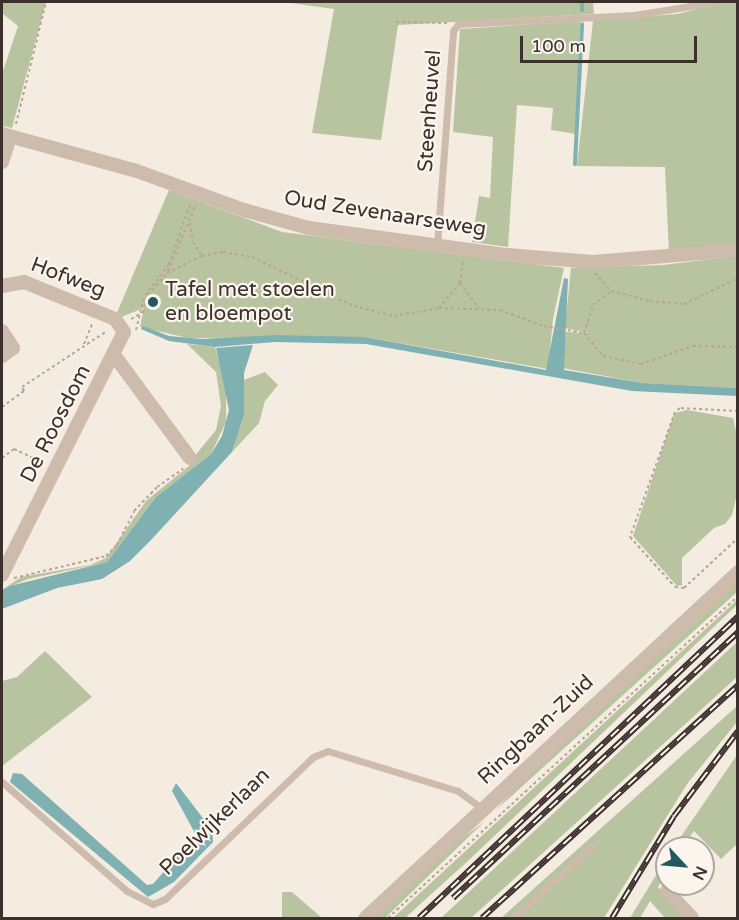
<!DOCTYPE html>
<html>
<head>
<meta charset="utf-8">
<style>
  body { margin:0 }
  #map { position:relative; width:739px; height:920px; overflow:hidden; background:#f4ebe1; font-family:"Varela Round",sans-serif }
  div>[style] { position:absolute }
  .green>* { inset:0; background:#b8c4a0 }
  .water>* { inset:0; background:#7fb0b2 }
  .stream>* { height:4px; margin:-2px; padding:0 2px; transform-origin:2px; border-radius:2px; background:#7fb0b2 }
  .path>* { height:2px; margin-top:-1px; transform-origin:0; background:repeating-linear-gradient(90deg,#b9a596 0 3px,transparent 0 6px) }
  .service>* { height:7px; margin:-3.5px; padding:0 3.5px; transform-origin:3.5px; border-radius:3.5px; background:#cdbbac }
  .minor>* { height:14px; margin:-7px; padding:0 7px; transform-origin:7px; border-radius:7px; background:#cdbbac }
  .tertiary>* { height:15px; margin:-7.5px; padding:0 7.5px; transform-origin:7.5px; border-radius:7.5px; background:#cdbbac }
  .rail>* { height:6px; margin-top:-3px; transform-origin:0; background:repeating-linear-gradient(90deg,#fbf5ee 0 11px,#3b302b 0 22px); box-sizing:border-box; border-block:2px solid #3b302b }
  .dots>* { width:16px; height:16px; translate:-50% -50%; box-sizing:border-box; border:3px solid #fbf5ee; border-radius:50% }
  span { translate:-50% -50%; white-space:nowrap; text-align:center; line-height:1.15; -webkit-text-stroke:4.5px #fbf5ee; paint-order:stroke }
  .street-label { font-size:21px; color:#3b302b }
  .poi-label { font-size:21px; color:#3b302b }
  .left { translate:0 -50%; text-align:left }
  .frame { position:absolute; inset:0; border:3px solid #3b302b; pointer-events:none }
  .north { position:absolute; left:655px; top:836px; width:60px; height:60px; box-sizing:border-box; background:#fbf5ee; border:2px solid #aea6a0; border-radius:50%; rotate:116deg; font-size:16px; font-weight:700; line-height:24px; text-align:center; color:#3b302b }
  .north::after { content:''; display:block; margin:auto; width:21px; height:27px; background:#1f5a5e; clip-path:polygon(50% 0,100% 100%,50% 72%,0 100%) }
  .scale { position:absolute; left:520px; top:36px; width:177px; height:27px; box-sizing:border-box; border:3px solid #3b302b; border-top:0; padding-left:8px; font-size:18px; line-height:21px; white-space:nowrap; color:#3b302b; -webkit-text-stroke:4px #fbf5ee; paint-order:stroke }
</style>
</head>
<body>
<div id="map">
  <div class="green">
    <div style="clip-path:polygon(2px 2px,46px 2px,12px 128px,2px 126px,2px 74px,18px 26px,2px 13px)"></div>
    <div style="clip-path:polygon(283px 2px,593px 2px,594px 14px,398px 25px,381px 140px,312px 133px,334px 9px)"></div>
    <div style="clip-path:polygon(726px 2px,737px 2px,737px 244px,669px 254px,665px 167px,577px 166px,593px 21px,677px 14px)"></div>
    <div style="clip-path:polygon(580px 21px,576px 134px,551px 130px,553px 108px,517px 105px,508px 247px,472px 242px,479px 196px,490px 198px,493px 137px,453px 132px,460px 29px)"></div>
    <div style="clip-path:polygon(169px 190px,282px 232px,564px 268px,553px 319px,548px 369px,365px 337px,188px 338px,140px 327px,144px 308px,121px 317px,116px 315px)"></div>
    <div style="clip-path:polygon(737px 256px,737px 388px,643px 383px,562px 368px,566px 332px,589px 333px,565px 328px,571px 268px,663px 265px)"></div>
    <div style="clip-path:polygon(187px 344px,215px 347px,226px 387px,226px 422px,211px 454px,156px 497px,107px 562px,28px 579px,2px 590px,21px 577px,90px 565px,106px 558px,146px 501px,195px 461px,193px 458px,216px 430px,221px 406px,216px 372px)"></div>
    <div style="clip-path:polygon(265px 372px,278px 385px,265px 401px,259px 423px,232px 452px,244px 415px,244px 380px)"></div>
    <div style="clip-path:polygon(687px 410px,733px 418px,737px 436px,737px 494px,732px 515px,725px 524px,714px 528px,682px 558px,682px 585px,677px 586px,633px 536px,672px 420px,675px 413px)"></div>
    <div style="clip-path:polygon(737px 581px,737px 592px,496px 810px,526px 777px)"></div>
    <div style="clip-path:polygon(737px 600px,737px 605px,469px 860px,405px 918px,393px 918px)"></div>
    <div style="clip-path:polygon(737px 642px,737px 677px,714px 698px,471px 918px,441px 918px)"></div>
    <div style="clip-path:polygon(45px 651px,92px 697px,2px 766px,2px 681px,17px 677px)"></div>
    <div style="clip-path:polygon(737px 706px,737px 722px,687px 784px,604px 918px,501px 918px)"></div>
    <div style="clip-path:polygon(737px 755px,737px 844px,721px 859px,694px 831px,682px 848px,673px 848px)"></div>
    <div style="clip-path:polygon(485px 821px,385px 918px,374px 918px,450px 848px)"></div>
    <div style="clip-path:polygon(667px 857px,667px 872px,658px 887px,685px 918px,665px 918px,650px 901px,640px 918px,630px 918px)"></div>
    <div style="clip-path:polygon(282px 892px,292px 892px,322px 918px,282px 918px)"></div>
  </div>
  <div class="water">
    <div style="clip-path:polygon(564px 278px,568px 279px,564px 370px,643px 383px,737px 388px,737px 396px,632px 391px,366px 344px,275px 342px,215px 347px,169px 341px,141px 329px,143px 326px,169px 336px,202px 339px,275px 335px,365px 337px,546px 370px)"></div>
    <div style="clip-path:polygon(253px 345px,244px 373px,244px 415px,232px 452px,151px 540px,130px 561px,102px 579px,57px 588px,2px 609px,2px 590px,10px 586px,107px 562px,156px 497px,211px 454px,222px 436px,229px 410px,216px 348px)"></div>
    <div style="clip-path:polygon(13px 773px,22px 774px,147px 885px,153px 884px,196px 835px,172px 791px,176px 783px,212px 830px,213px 842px,174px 882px,148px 897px,10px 782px)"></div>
  </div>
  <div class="stream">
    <div style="left:582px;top:2px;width:8px;rotate:90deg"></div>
    <div style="left:575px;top:164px;width:140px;rotate:-87.1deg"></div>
  </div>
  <div class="path">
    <div style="left:396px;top:22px;width:51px;rotate:1.1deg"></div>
    <div style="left:16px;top:124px;width:126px;rotate:-76.2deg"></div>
    <div style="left:190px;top:223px;width:19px;rotate:81deg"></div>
    <div style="left:193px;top:242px;width:17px;rotate:57deg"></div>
    <div style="left:168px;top:271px;width:73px;rotate:-67.3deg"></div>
    <div style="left:595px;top:273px;width:24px;rotate:48deg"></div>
    <div style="left:460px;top:283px;width:32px;rotate:54deg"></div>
    <div style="left:439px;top:308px;width:33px;rotate:-50deg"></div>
    <div style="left:460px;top:283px;width:21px;rotate:-82deg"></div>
    <div style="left:131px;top:319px;width:14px;rotate:-30deg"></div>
    <div style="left:143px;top:312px;width:18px;rotate:-74deg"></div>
    <div style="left:148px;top:295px;width:29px;rotate:-49deg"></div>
    <div style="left:167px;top:273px;width:39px;rotate:-26deg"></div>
    <div style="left:202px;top:256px;width:21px;rotate:-11deg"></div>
    <div style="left:223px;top:252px;width:29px;rotate:10deg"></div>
    <div style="left:252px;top:257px;width:113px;rotate:25.7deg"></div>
    <div style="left:354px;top:306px;width:41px;rotate:14deg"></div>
    <div style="left:394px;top:316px;width:46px;rotate:-10.1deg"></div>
    <div style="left:439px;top:308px;width:61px;rotate:1.9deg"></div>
    <div style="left:500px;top:310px;width:47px;rotate:20deg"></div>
    <div style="left:544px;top:326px;width:41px;rotate:9.9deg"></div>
    <div style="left:584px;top:333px;width:29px;rotate:-72deg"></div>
    <div style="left:593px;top:305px;width:23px;rotate:-38deg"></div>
    <div style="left:611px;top:291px;width:40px;rotate:14.4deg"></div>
    <div style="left:650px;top:301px;width:34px;rotate:5deg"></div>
    <div style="left:684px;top:304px;width:60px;rotate:-25.7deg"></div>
    <div style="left:136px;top:330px;width:36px;rotate:-76deg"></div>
    <div style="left:145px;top:295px;width:39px;rotate:-52deg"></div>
    <div style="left:169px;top:264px;width:66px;rotate:-70.5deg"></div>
    <div style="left:584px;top:333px;width:30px;rotate:50deg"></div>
    <div style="left:603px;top:356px;width:39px;rotate:12deg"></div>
    <div style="left:641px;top:364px;width:55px;rotate:-19.1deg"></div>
    <div style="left:693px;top:346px;width:45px;rotate:1.3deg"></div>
    <div style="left:84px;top:344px;width:22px;rotate:-68deg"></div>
    <div style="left:2px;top:407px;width:27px;rotate:-36deg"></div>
    <div style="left:24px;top:391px;width:4px;rotate:-117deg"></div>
    <div style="left:22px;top:387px;width:102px;rotate:-33.4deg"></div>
    <div style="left:738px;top:411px;width:58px;rotate:-177deg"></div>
    <div style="left:680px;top:408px;width:6px;rotate:141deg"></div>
    <div style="left:675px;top:412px;width:133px;rotate:109.8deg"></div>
    <div style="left:630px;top:537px;width:67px;rotate:48deg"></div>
    <div style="left:675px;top:587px;width:9px;rotate:6deg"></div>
    <div style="left:684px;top:588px;width:74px;rotate:-42.8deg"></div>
    <div style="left:2px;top:458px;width:15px;rotate:-37deg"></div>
    <div style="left:14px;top:449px;width:33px;rotate:25deg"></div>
    <div style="left:14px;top:578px;width:95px;rotate:-13.4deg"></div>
    <div style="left:106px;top:556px;width:16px;rotate:-45deg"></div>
    <div style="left:117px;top:545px;width:38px;rotate:-63deg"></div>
    <div style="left:134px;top:511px;width:33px;rotate:-46deg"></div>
    <div style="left:157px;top:487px;width:32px;rotate:-35deg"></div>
    <div style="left:388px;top:918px;width:476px;rotate:-42.6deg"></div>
  </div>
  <div class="service">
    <div style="left:437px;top:245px;width:215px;rotate:-85.7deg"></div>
    <div style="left:453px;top:31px;width:9px;rotate:-54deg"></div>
    <div style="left:458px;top:24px;width:176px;rotate:-2.9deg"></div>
    <div style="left:634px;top:15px;width:83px;rotate:-9deg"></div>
    <div style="left:2px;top:782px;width:166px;rotate:41.1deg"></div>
    <div style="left:127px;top:891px;width:29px;rotate:27deg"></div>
    <div style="left:153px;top:904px;width:13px;rotate:-23deg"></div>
    <div style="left:165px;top:899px;width:205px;rotate:-43.8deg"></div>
    <div style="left:313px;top:757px;width:16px;rotate:-22deg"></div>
    <div style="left:328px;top:751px;width:136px;rotate:17.1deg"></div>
    <div style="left:458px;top:791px;width:31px;rotate:36deg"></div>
    <div style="left:513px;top:918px;width:108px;rotate:-42deg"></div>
  </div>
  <div class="minor">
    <div style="left:2px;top:134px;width:137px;rotate:15.3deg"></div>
    <div style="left:134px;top:170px;width:117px;rotate:20deg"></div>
    <div style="left:244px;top:210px;width:67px;rotate:15.5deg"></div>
    <div style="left:309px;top:228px;width:200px;rotate:7.8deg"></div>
    <div style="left:507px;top:255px;width:86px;rotate:4.7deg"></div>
    <div style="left:593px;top:262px;width:145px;rotate:-4.7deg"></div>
    <div style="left:2px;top:162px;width:25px;rotate:-72deg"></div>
    <div style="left:2px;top:286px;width:22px;rotate:-10deg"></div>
    <div style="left:24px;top:282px;width:98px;rotate:22.1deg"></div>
    <div style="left:115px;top:319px;width:16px;rotate:55deg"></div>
    <div style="left:124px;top:332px;width:272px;rotate:116.7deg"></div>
    <div style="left:2px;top:331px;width:20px;rotate:57deg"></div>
    <div style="left:13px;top:348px;width:14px;rotate:144deg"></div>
    <div style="left:114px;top:355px;width:128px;rotate:53.6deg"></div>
    <div style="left:667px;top:891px;width:37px;rotate:47deg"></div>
  </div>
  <div class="tertiary">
    <div style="left:365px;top:918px;width:509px;rotate:-42.85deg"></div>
  </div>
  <div class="rail">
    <div style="left:453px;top:898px;width:390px;rotate:-43deg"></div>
    <div style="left:419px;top:918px;width:439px;rotate:-43.4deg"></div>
    <div style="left:482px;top:918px;width:346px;rotate:-42.3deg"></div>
    <div style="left:612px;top:918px;width:119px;rotate:-58.7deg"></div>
    <div style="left:674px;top:816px;width:106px;rotate:-53deg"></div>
  </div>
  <div class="dots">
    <div style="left:153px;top:302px;background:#1f5a5e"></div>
  </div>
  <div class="street-label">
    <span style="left:430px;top:111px;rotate:-86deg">Steenheuvel</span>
    <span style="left:385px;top:214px;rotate:9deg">Oud Zevenaarseweg</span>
    <span style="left:68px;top:278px;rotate:21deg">Hofweg</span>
    <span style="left:56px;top:424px;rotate:-63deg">De Roosdom</span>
    <span style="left:536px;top:730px;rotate:-43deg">Ringbaan-Zuid</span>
    <span style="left:215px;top:822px;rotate:-44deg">Poelwijkerlaan</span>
  </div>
  <div class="poi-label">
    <span class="left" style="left:165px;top:302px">Tafel met stoelen<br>en bloempot</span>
  </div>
  <div class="frame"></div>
  <div class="north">N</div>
  <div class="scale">100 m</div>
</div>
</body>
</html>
